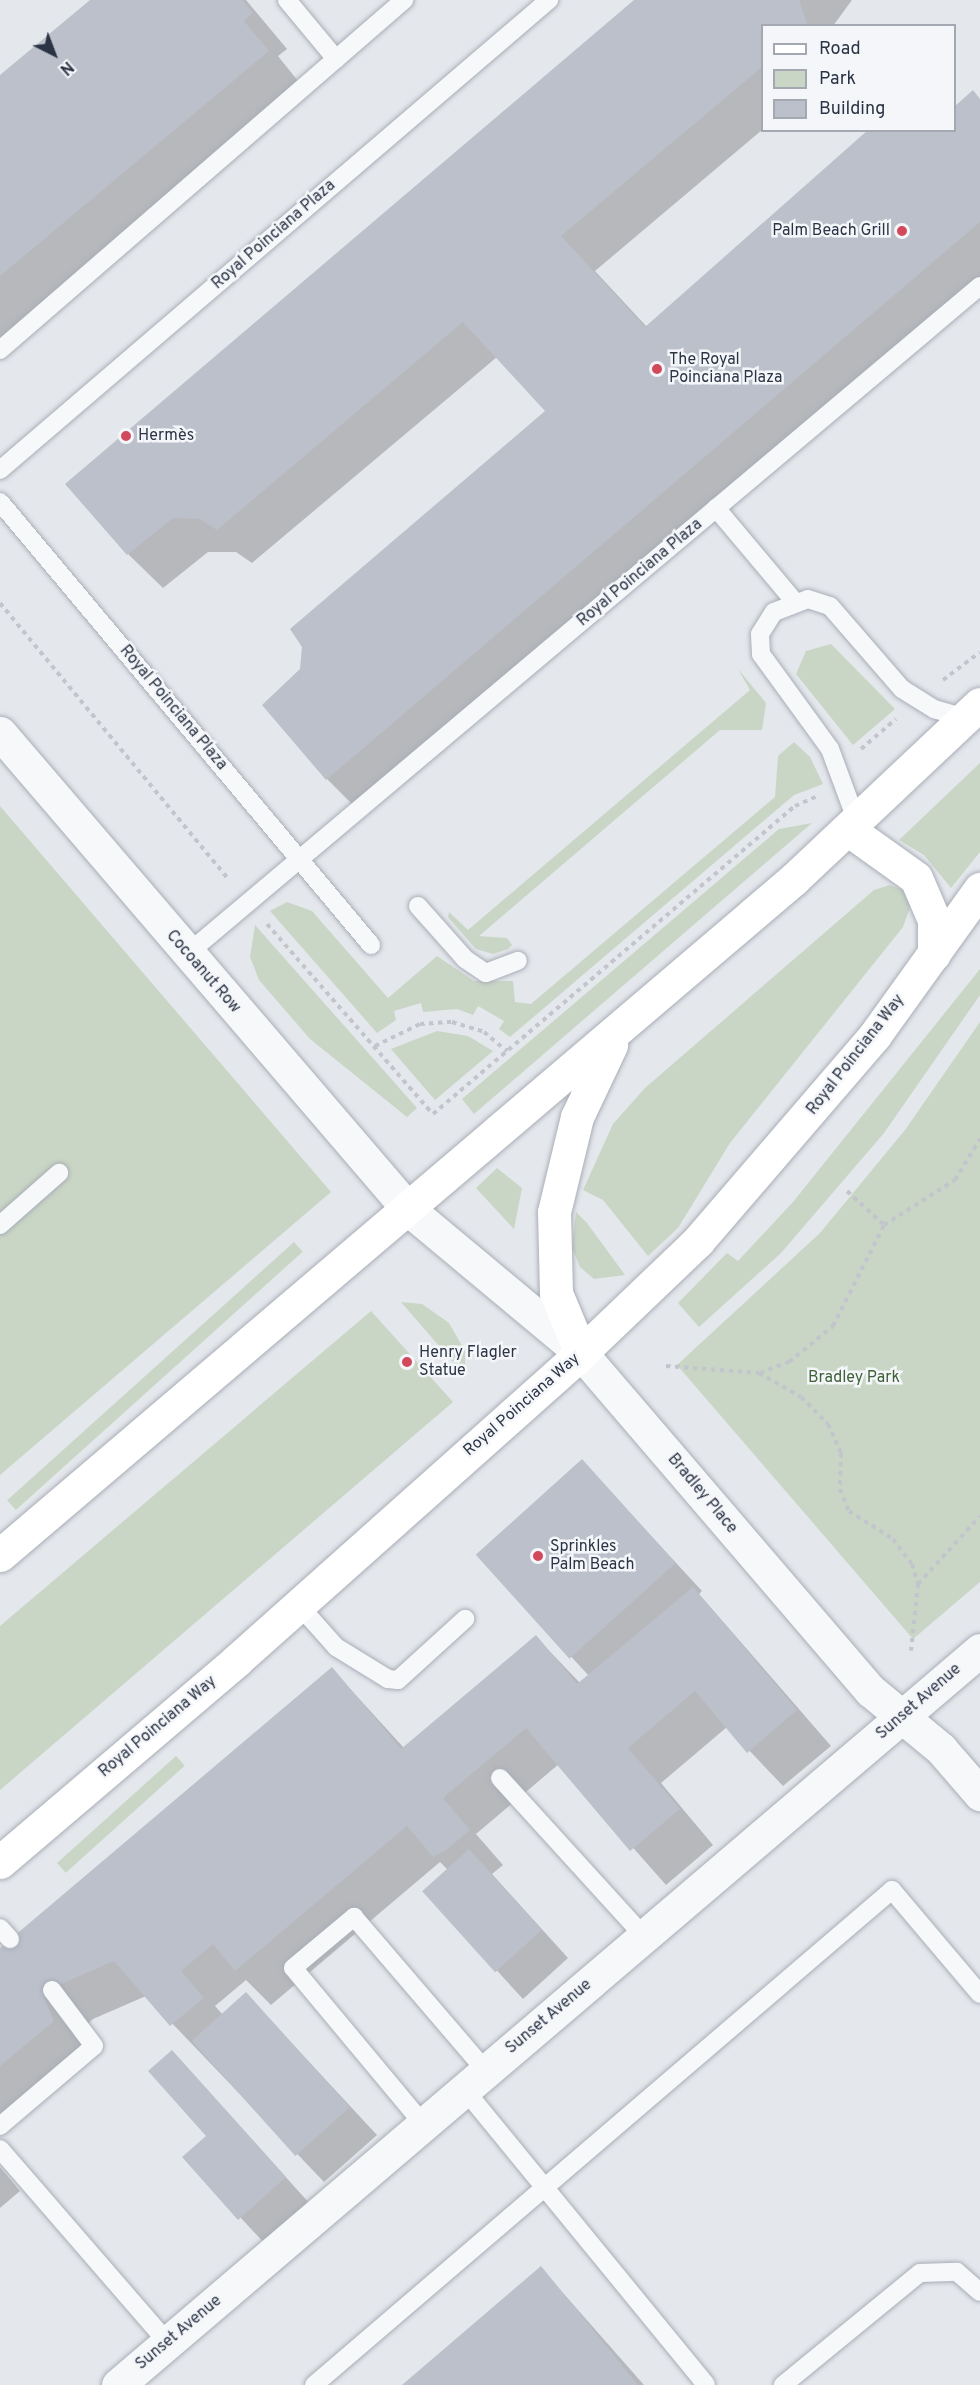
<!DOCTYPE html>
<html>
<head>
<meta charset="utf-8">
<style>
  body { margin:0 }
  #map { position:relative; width:980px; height:2385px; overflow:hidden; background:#e4e7ec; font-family:Overpass,sans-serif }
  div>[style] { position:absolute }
  .green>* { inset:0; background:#c9d6c5; transform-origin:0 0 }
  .shadow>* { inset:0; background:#0003 }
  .building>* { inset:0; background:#bbc0ca; transform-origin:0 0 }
  .path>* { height:4px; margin-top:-2px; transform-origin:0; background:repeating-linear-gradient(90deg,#c2c5cb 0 4.5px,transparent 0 9px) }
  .roads { filter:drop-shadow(0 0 2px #a9aeb7) drop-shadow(0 0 2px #a9aeb7) }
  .service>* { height:18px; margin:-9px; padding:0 9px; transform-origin:9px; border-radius:9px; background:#f7f8fa }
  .minor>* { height:33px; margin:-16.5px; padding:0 16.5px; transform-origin:16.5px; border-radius:16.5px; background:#f7f8fa }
  .tertiary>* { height:33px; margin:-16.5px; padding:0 16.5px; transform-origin:16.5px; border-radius:16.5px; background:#f7f8fa }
  .primary>* { height:33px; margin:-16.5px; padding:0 16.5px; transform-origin:16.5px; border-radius:16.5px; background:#fff }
  .dots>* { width:16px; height:16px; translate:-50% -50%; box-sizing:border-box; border:3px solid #f4f6f9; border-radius:50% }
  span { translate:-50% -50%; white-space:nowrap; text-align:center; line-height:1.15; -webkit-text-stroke:5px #f4f6f9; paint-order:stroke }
  .poi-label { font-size:16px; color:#2b3445 }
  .right { translate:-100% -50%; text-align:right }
  .left { translate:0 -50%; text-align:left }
  .street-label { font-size:16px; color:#2b3445 }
  .park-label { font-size:16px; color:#3f6138 }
  .legend { position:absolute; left:761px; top:24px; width:195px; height:108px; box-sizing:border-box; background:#f4f6f9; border:2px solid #a4a8b1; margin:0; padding:8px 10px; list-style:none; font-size:18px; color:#2b3445 }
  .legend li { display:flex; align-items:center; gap:12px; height:30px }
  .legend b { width:30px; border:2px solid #a4a8b1 }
  .north { position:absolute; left:24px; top:24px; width:60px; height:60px; -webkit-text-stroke:4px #f4f6f9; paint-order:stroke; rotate:138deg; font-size:16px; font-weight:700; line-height:24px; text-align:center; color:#2b3445 }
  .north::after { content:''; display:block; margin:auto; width:21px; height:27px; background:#2b3445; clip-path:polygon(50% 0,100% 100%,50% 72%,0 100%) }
</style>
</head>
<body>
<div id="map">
  <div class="green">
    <div style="clip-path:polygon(831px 644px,895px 709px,853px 745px,796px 674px,806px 651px)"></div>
    <div style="clip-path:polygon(738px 669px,766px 703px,762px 730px,720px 730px,479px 936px,507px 938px,512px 945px,508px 949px,493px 954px,476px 949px,448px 917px,449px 912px,468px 930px,750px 690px)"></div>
    <div style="clip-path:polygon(794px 742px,810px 757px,823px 784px,794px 795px,510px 1037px,499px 1029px,504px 1021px,478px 1006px,473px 1015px,457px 1009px,423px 1012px,421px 1003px,394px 1011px,396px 1020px,377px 1033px,270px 911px,287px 902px,312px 911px,388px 998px,437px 956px,474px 981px,513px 981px,515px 1002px,531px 1004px,775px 797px,778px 756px)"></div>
    <div style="clip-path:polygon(980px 763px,980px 852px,951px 888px,924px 855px,899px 840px)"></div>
    <div style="clip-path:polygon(0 806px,331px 1192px,0 1475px)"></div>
    <div style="clip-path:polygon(812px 823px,474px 1114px,462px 1099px,779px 829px)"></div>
    <div style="clip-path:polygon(890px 885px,904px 891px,911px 905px,903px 927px,730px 1143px,678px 1228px,648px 1256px,603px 1200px,583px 1190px,613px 1124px,645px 1088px,874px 890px)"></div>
    <div style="clip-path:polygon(255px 925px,417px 1108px,407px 1117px,310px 1039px,259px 980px,250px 957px)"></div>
    <div style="clip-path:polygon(980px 969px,980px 995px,884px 1133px,781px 1253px,699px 1327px,678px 1303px,727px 1253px,738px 1261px,793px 1202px)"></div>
    <div style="clip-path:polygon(980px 1022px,980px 1582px,913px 1639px,677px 1365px,820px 1233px,905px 1130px)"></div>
    <div style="clip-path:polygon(437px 1031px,468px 1036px,493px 1051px,435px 1100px,391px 1049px)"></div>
    <div style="clip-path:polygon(497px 1168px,522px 1188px,514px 1229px,476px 1188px)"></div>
    <div style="clip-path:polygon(576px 1212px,587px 1223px,625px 1275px,594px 1279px,580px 1267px,572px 1248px)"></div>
    <div style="left:294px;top:1242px;width:13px;height:386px;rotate:48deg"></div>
    <div style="clip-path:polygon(401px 1302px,422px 1304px,449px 1323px,465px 1351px,465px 1376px)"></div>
    <div style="clip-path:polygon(371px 1311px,453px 1402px,0 1790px,0 1626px)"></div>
    <div style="left:176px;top:1756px;width:13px;height:160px;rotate:48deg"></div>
  </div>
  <div class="shadow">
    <div style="clip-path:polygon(92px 0,246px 0,287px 49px,278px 56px,302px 86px,0 339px,0 77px)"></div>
    <div style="clip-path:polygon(636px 0,852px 0,833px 26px,762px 26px,762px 130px,595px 271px,647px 327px,954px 130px,980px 100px,980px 286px,361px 813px,327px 779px,302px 669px,547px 411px,497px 357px,252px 563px,236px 552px,208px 552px,163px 588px,128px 554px)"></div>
    <div style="clip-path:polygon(582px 1461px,702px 1591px,699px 1594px,831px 1746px,783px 1786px,727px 1727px,661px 1783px,713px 1845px,666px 1885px,559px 1764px,476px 1834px,503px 1865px,492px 1874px,568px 1958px,523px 1999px,424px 1891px,448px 1870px,440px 1862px,271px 2005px,246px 1980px,215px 2006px,223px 2015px,246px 1994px,377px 2135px,324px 2182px,146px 1996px,93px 2019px,77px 2033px,88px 2056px,0 2131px,0 1950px,332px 1669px,404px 1748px,536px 1637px,580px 1683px,589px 1676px,478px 1555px)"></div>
    <div style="clip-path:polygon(172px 2052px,312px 2206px,267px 2246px,184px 2157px,208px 2136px)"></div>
    <div style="clip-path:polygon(0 2167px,20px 2191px,0 2208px)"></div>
    <div style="clip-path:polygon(541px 2268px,644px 2385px,404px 2385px)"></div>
  </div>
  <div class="building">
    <div style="clip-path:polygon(90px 0,242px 0,253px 13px,244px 21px,269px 51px,0 276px,0 75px)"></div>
    <div style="clip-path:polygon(634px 0,799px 0,808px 26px,762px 26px,762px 67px,561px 236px,645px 327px,868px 130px,954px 130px,954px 107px,973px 90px,980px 99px,980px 222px,326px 780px,262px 705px,300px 669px,302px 647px,290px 629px,545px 411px,463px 322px,217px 530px,200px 519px,173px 518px,127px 555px,65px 484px)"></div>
    <div style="left:582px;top:1459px;width:140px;height:143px;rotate:48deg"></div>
    <div style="clip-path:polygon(693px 1587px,797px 1710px,747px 1753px,695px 1691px,628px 1748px,680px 1809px,630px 1851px,526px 1728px,443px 1798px,470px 1830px,445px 1851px,433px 1857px,407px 1826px,235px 1971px,213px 1944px,181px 1971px,204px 1998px,170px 2026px,114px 1961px,59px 1985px,44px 1998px,54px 2021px,0 2066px,0 1948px,332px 1667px,401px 1749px,536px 1635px,577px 1684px)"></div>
    <div style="left:469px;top:1849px;width:109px;height:63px;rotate:48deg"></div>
    <div style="left:246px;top:1992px;width:155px;height:73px;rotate:48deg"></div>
    <div style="clip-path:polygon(172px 2050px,286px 2177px,238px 2220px,182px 2157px,206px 2136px,148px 2071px)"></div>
    <div style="clip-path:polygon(541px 2266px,638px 2385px,402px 2385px)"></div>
  </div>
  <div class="path">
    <div style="left:0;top:603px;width:359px;rotate:50.4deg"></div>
    <div style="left:943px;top:680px;width:46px;rotate:-37.1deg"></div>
    <div style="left:861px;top:749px;width:46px;rotate:-40.6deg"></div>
    <div style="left:267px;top:924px;width:252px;rotate:48.9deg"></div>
    <div style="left:433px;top:1114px;width:475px;rotate:-40.4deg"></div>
    <div style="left:795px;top:806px;width:24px;rotate:-24deg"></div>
    <div style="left:375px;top:1046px;width:50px;rotate:-26.1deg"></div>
    <div style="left:420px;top:1024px;width:32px;rotate:-4deg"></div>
    <div style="left:452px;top:1022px;width:34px;rotate:17deg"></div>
    <div style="left:484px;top:1032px;width:30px;rotate:40deg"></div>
    <div style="left:847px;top:1191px;width:50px;rotate:42.6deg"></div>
    <div style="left:666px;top:1366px;width:93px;rotate:4.3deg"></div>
    <div style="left:759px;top:1373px;width:48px;rotate:29.7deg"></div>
    <div style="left:801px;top:1397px;width:38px;rotate:45deg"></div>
    <div style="left:828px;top:1424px;width:32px;rotate:66deg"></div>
    <div style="left:841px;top:1453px;width:36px;rotate:92deg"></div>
    <div style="left:840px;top:1489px;width:24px;rotate:68deg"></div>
    <div style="left:849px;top:1511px;width:52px;rotate:32.5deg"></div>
    <div style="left:893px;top:1539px;width:31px;rotate:53deg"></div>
    <div style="left:912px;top:1564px;width:21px;rotate:73deg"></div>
    <div style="left:918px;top:1584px;width:67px;rotate:96deg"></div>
    <div style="left:760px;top:1373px;width:31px;rotate:-21deg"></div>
    <div style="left:789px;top:1362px;width:57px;rotate:-39.3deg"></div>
    <div style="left:833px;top:1326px;width:113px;rotate:-63.2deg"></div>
    <div style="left:884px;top:1225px;width:84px;rotate:-32.4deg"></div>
    <div style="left:955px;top:1180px;width:48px;rotate:-58.6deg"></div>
    <div style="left:918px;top:1584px;width:92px;rotate:-47.6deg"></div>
  </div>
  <div class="roads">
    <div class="service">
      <div style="left:287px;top:0;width:77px;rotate:50.3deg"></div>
      <div style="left:0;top:350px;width:535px;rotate:-40.9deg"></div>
      <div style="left:0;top:470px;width:723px;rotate:-40.57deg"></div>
      <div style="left:0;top:502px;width:578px;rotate:50.05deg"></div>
      <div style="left:716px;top:508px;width:121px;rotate:50deg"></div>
      <div style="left:857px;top:822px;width:78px;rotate:-110.3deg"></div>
      <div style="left:830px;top:749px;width:117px;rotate:-126deg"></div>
      <div style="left:761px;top:654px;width:20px;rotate:-93deg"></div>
      <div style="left:760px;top:634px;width:26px;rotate:-58deg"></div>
      <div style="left:774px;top:612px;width:36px;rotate:-21deg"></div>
      <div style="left:808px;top:599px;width:23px;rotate:18deg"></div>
      <div style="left:830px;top:606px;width:110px;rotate:49.1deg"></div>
      <div style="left:902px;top:689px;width:38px;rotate:32deg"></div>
      <div style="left:934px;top:709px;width:33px;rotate:16deg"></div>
      <div style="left:418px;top:906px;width:71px;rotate:48.4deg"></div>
      <div style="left:465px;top:959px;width:25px;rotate:34deg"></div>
      <div style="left:486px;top:973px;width:34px;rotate:-21deg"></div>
      <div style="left:187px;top:954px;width:1037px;rotate:-40.11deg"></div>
      <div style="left:0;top:1225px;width:79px;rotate:-41.4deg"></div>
      <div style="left:297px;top:1603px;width:59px;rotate:48.4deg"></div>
      <div style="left:336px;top:1647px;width:61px;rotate:31.6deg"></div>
      <div style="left:388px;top:1679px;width:10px;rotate:6deg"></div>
      <div style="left:398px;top:1680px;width:91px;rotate:-42.3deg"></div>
      <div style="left:500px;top:1778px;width:214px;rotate:47.7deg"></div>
      <div style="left:0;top:1928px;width:15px;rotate:48deg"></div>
      <div style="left:464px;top:2089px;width:382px;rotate:50.7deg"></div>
      <div style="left:424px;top:2125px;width:204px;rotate:-129.8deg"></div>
      <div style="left:293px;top:1968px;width:80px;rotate:-39.9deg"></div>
      <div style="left:354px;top:1917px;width:203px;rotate:49.4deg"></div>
      <div style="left:0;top:2126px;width:123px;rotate:-40.4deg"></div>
      <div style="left:94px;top:2046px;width:70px;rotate:-126.9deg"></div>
      <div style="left:0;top:2149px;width:257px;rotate:49.1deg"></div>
      <div style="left:314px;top:2385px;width:761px;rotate:-40.58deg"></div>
      <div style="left:892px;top:1890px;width:136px;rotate:49.8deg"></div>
      <div style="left:783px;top:2385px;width:177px;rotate:-39.3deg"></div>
      <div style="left:920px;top:2273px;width:37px;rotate:-2deg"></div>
      <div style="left:957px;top:2272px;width:30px;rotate:41deg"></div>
    </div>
    <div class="minor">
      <div style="left:118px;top:2385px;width:1133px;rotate:-40.45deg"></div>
    </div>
    <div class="tertiary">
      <div style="left:0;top:733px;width:627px;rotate:49.4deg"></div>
      <div style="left:408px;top:1209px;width:225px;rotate:39.8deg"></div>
      <div style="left:581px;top:1353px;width:445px;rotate:49.4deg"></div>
      <div style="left:871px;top:1691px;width:91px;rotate:39.6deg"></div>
      <div style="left:941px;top:1749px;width:60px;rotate:49.1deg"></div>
    </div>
    <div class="primary">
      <div style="left:849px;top:830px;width:82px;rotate:35.6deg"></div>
      <div style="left:916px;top:878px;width:46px;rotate:66.8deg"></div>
      <div style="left:934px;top:920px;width:34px;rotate:90deg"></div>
      <div style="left:581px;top:1353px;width:65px;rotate:-112.6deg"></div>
      <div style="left:556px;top:1293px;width:81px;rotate:-91.4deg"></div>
      <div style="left:554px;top:1212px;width:98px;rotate:-76.4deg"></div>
      <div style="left:577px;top:1117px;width:80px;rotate:-64.7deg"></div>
      <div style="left:0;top:1555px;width:1043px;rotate:-40.41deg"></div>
      <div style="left:794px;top:879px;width:255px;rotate:-43.3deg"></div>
      <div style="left:0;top:1862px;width:311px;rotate:-40.4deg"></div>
      <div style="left:237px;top:1660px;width:461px;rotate:-41.7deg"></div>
      <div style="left:581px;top:1353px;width:162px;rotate:-43.7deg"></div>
      <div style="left:698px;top:1241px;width:272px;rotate:-49.3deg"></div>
      <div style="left:875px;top:1035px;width:180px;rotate:-54.3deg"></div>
    </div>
  </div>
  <div class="dots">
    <div style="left:902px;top:231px;background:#d1495b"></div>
    <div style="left:657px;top:369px;background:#d1495b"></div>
    <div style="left:126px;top:436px;background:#d1495b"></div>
    <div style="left:407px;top:1362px;background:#d1495b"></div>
    <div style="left:538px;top:1556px;background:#d1495b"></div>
  </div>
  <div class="poi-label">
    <span class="right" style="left:890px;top:231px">Palm Beach Grill</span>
    <span class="left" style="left:669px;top:369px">The Royal<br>Poinciana Plaza</span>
    <span class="left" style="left:138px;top:436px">Hermès</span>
    <span class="left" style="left:419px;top:1362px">Henry Flagler<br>Statue</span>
    <span class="left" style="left:550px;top:1556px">Sprinkles<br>Palm Beach</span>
  </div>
  <div class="street-label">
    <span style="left:274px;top:235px;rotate:-41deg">Royal Poinciana Plaza</span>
    <span style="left:640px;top:573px;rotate:-40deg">Royal Poinciana Plaza</span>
    <span style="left:173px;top:708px;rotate:50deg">Royal Poinciana Plaza</span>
    <span style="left:203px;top:972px;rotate:49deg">Cocoanut Row</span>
    <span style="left:856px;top:1055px;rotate:-52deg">Royal Poinciana Way</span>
    <span style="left:522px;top:1405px;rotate:-41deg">Royal Poinciana Way</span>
    <span style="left:702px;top:1494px;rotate:50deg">Bradley Place</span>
    <span style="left:919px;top:1702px;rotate:-41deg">Sunset Avenue</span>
    <span style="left:158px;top:1727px;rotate:-40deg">Royal Poinciana Way</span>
    <span style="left:549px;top:2017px;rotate:-40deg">Sunset Avenue</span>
    <span style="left:179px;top:2333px;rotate:-40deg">Sunset Avenue</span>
  </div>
  <div class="park-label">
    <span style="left:854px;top:1378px">Bradley Park</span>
  </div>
  <ul class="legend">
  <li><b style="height:8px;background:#fff"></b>Road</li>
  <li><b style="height:16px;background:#c9d6c5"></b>Park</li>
  <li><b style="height:16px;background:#bbc0ca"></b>Building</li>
  </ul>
  <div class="north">N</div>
</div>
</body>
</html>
